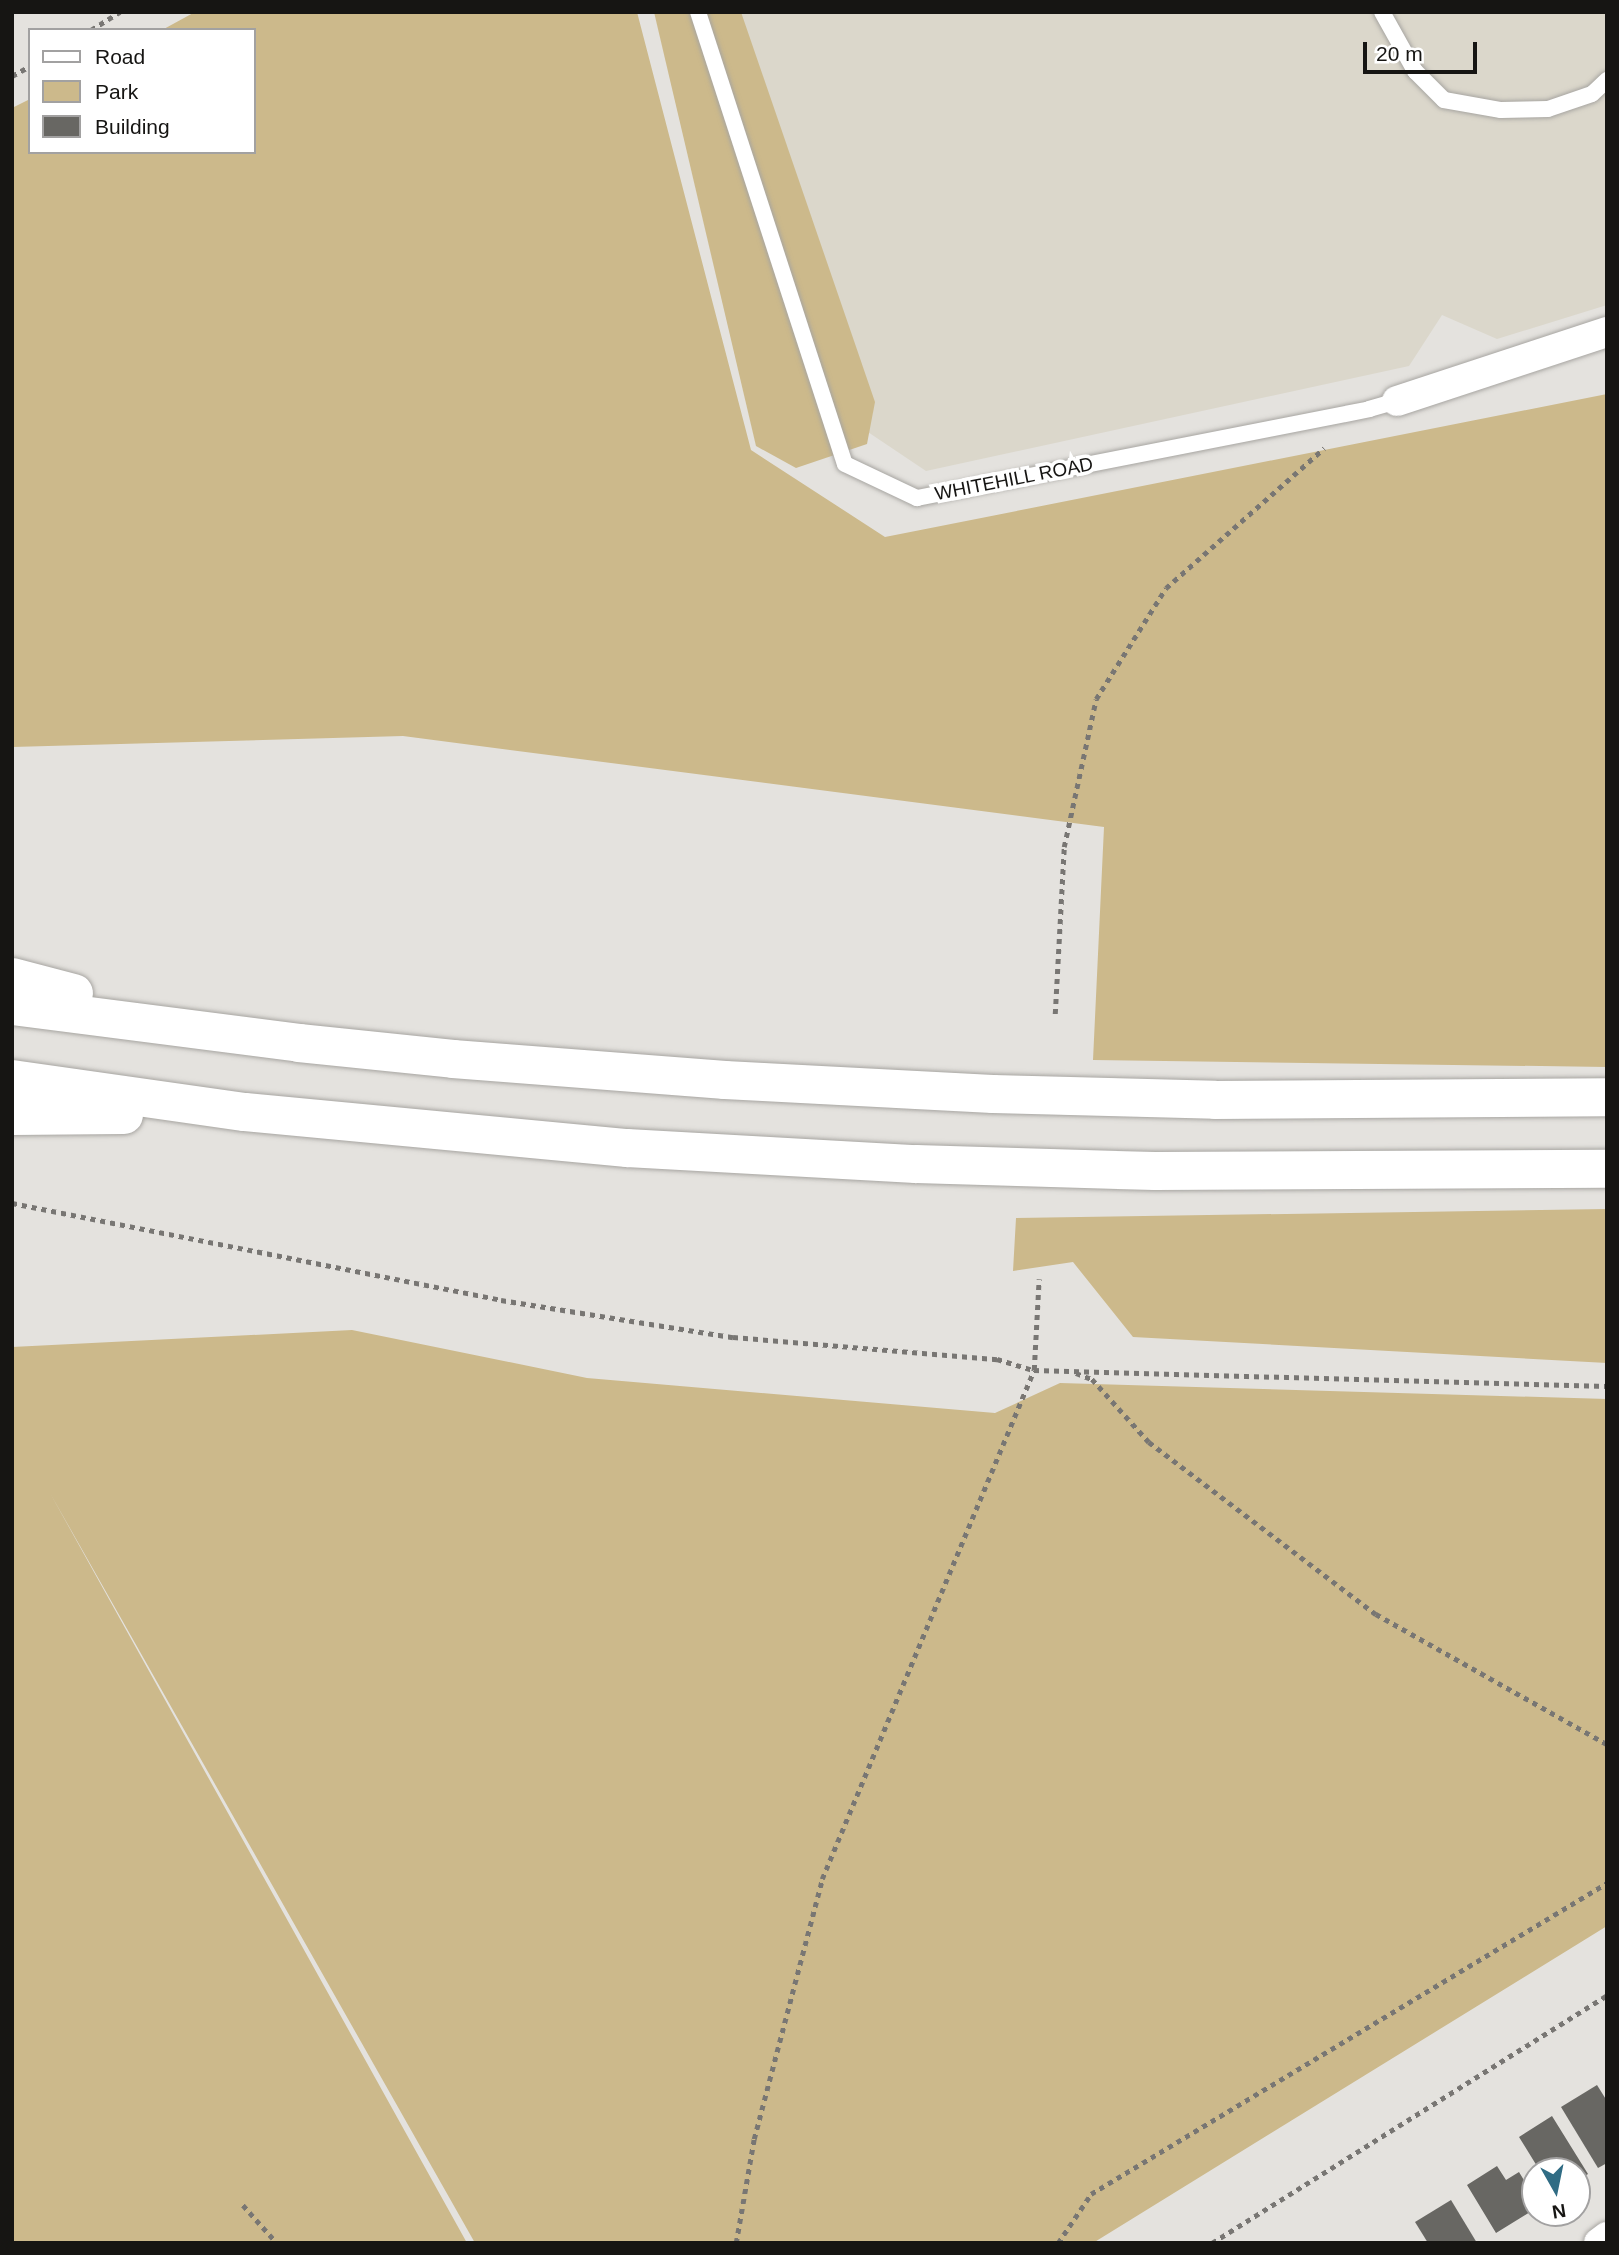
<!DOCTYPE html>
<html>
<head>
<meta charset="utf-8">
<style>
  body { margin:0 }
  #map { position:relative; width:1619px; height:2255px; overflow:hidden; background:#e4e2de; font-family:Arial,sans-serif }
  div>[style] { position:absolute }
  .built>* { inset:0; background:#dbd7cb }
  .green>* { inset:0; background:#ccb98b }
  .building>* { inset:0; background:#686763 }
  .path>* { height:4.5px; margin-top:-2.25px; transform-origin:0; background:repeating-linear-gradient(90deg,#787673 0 5px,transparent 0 10px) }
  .roads { filter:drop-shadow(0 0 2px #a7a5a1) drop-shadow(0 0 2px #a7a5a1) }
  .lane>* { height:16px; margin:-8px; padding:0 8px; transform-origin:8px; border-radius:8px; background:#fff }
  .street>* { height:30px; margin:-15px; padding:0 15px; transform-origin:15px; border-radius:15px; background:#fff }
  .primary>* { height:38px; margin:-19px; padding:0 19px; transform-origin:19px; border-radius:19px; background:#fff }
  span { translate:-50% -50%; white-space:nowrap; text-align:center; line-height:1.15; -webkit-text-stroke:7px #fff; paint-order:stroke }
  .street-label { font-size:19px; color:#161513 }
  .frame { position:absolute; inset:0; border:14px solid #161513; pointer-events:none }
  .legend { position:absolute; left:28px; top:28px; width:228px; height:126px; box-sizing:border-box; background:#fff; border:2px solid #a2a1a1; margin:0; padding:9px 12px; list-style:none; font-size:21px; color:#161513 }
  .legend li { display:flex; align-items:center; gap:14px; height:35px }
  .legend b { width:35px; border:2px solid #a2a1a1 }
  .north { position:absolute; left:1521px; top:2157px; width:70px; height:70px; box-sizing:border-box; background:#fff; border:2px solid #a2a1a1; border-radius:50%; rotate:171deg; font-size:19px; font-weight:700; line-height:28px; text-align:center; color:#161513 }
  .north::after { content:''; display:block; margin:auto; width:24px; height:32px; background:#306c84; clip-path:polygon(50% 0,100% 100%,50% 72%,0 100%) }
  .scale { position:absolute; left:1363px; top:42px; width:114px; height:32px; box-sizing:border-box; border:4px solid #161513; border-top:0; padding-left:9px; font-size:21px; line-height:24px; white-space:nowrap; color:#161513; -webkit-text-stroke:5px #fff; paint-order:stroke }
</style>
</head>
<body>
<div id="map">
  <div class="built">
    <div style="clip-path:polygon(728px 12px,1607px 12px,1607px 305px,1497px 339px,1442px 315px,1409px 366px,926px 471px,853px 422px)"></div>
  </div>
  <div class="green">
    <div style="clip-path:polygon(195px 12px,637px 12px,751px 450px,885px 537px,1607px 394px,1607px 1067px,1093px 1060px,1104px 827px,403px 736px,12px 747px,12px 108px,30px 99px,30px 152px,254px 152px,254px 30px,162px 30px)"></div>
    <div style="clip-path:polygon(654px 12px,741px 12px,875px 402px,867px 444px,796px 468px,756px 446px)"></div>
    <div style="clip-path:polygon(1607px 1209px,1607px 1363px,1133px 1337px,1073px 1262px,1013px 1271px,1016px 1218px)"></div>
    <div style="clip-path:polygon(352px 1330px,587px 1378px,995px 1413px,1060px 1383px,1607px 1399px,1607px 1926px,1093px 2243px,475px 2243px,50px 1493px,467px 2243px,12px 2243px,12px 1347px)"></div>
  </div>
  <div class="building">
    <div style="clip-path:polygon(1597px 2085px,1607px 2101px,1607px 2163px,1598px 2168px,1561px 2107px)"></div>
    <div style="clip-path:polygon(1552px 2116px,1588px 2174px,1577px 2181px,1577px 2171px,1540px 2171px,1519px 2137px)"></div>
    <div style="clip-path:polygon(1497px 2166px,1506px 2180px,1519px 2172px,1535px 2198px,1535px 2209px,1496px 2233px,1467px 2185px)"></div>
    <div style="clip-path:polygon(1451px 2200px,1477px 2243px,1428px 2243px,1415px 2222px)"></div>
  </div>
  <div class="path">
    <div style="left:91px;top:30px;width:34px;rotate:-32deg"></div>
    <div style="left:12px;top:76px;width:21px;rotate:-29deg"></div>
    <div style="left:1055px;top:1014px;width:167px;rotate:-86.9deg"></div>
    <div style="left:1064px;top:847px;width:151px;rotate:-77.8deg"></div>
    <div style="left:1096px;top:699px;width:131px;rotate:-57.8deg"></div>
    <div style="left:1166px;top:588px;width:211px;rotate:-41.5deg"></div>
    <div style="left:12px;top:1203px;width:499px;rotate:11.2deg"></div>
    <div style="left:501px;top:1300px;width:235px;rotate:9.1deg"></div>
    <div style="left:733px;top:1337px;width:265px;rotate:4.8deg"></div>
    <div style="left:997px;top:1359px;width:39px;rotate:17deg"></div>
    <div style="left:1034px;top:1370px;width:573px;rotate:1.6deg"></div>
    <div style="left:1076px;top:1373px;width:17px;rotate:21deg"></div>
    <div style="left:1092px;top:1379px;width:85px;rotate:47.9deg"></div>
    <div style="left:1149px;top:1442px;width:285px;rotate:37.2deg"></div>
    <div style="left:1376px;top:1614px;width:265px;rotate:29.4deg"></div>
    <div style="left:243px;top:2205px;width:51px;rotate:48.2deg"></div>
    <div style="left:736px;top:2243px;width:106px;rotate:-80.2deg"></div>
    <div style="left:754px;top:2139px;width:269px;rotate:-75.3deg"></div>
    <div style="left:822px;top:1879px;width:551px;rotate:-67.39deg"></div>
    <div style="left:1034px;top:1370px;width:91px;rotate:-86.9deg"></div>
    <div style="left:1058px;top:2243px;width:59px;rotate:-56deg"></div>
    <div style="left:1091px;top:2194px;width:602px;rotate:-31.08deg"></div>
    <div style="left:1212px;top:2243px;width:466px;rotate:-32.1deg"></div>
  </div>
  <div class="roads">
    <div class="lane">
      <div style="left:698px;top:12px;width:475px;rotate:72deg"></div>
      <div style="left:845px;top:464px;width:80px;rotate:25.3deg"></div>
      <div style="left:917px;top:498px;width:461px;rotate:-11.1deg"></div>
      <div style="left:1369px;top:409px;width:29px;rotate:-16deg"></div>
      <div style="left:1382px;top:12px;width:68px;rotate:60.8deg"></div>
      <div style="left:1415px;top:71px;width:41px;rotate:45deg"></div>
      <div style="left:1444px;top:100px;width:58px;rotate:10deg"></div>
      <div style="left:1501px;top:110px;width:47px;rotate:-1.2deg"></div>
      <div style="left:1548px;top:109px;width:46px;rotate:-18.8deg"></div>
      <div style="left:1592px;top:94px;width:21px;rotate:-43deg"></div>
    </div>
    <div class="street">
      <div style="left:1397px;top:401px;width:221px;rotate:-18.2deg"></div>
      <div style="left:1599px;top:2243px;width:10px;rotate:-37deg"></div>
    </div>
    <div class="primary">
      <div style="left:12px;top:977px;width:64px;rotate:14.5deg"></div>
      <div style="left:12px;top:1006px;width:289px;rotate:7.3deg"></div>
      <div style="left:299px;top:1043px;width:155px;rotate:5.9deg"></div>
      <div style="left:453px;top:1059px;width:273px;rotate:4.4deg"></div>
      <div style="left:725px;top:1080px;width:268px;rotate:3deg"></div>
      <div style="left:993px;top:1094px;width:222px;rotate:1.5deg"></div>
      <div style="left:1215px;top:1100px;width:392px;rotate:-0.4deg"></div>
      <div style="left:12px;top:1079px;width:235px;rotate:8.1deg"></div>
      <div style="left:245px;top:1112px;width:384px;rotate:5.4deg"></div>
      <div style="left:627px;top:1148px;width:289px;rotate:3.2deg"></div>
      <div style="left:916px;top:1164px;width:239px;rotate:1.7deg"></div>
      <div style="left:1155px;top:1171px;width:452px;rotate:-0.3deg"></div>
      <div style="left:12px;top:1116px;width:112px;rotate:-0.5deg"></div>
    </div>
  </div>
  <div class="street-label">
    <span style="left:1014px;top:479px;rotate:-11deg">WHITEHILL ROAD</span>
  </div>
  <div class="frame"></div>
  <ul class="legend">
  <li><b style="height:9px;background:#fff"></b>Road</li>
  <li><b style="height:19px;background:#ccb98b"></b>Park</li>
  <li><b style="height:19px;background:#686763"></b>Building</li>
  </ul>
  <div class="north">N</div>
  <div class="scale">20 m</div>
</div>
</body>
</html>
